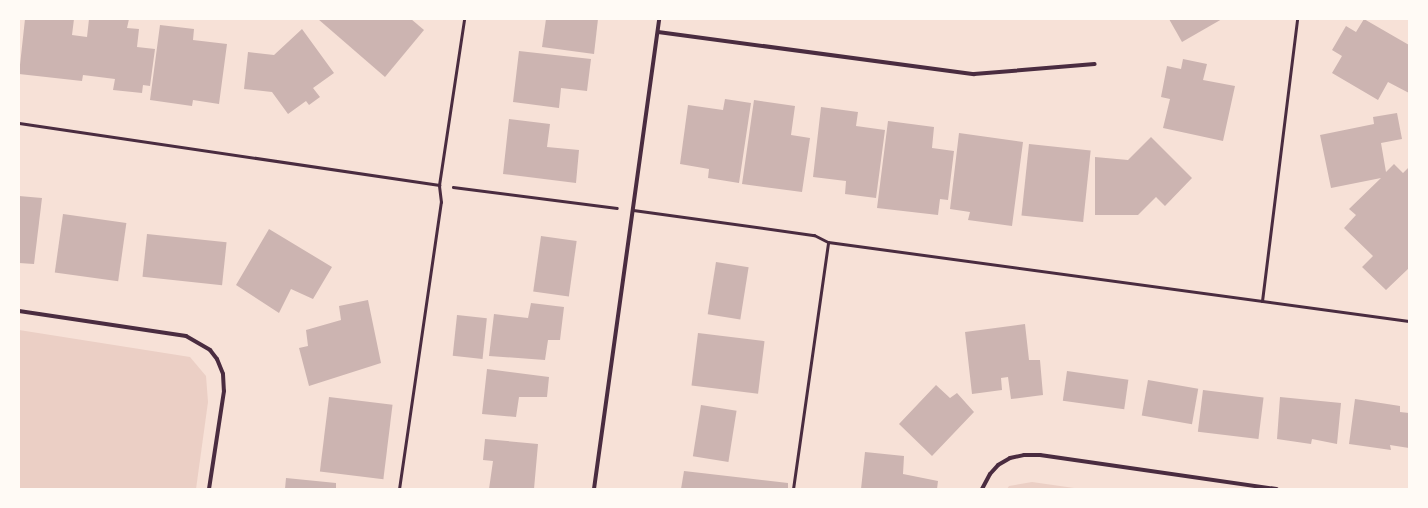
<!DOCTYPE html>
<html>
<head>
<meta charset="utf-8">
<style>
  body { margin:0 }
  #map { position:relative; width:1428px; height:508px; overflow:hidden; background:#f7e1d7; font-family:Lato,sans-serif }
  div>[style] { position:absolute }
  .green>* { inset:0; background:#ebcfc5 }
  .building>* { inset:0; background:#ccb4b1; transform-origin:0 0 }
  .path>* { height:2.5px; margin:-1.25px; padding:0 1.25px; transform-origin:1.25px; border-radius:1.25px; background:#4a2c40 }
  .service>* { height:3px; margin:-1.5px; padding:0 1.5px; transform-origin:1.5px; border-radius:1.5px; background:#4a2c40 }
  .minor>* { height:4px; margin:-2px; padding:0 2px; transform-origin:2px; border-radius:2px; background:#4a2c40 }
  span { translate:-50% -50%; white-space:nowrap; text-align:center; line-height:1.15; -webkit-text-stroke:4px #fffaf5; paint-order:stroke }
  .frame { position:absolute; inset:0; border:20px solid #fffaf5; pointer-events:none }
</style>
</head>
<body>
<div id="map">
  <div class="green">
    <div style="clip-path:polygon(19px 330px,190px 357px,206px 376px,208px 402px,196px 489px,19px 489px)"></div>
    <div style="clip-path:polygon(1032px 482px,1081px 489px,1007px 489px,1009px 486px)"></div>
  </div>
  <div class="building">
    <div style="clip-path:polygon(25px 19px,74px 19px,72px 35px,87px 37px,89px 19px,129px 19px,127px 28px,139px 29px,137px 47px,155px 49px,150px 86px,143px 85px,142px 93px,113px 90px,115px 79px,83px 75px,82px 81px,19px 74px)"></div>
    <div style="clip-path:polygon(318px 19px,411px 19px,424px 30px,385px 77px)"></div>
    <div style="clip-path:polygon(546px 19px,598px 19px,594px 54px,542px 47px)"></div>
    <div style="clip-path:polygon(1169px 19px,1222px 19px,1182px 42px)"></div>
    <div style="clip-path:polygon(1364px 19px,1409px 45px,1409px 93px,1388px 82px,1378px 100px,1332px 73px,1342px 56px,1332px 50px,1346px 26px,1356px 32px)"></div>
    <div style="clip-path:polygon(160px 25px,194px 29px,193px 40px,227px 44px,219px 104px,193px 100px,192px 106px,150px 100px)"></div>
    <div style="clip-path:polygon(302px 29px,334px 73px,313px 88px,320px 97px,309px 105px,306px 101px,288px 114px,272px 92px,244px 89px,248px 52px,274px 55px)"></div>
    <div style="clip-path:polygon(519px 51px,591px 59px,587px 91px,561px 88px,559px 108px,513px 102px)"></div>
    <div style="clip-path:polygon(1183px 59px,1207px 64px,1203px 80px,1235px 86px,1223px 141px,1163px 128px,1170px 99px,1161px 97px,1167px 66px,1181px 69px)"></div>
    <div style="clip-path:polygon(725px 99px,751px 103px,739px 183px,708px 178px,709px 169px,680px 164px,688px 105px,723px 110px)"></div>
    <div style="clip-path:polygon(754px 100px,795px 106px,791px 135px,810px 138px,802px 192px,742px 184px)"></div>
    <div style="clip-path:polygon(821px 107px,858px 112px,856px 126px,885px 130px,876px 198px,845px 194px,846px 181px,813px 177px)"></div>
    <div style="clip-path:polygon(1397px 113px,1402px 139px,1381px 143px,1386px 172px,1394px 164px,1403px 173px,1409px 167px,1409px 268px,1386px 290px,1362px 267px,1373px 256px,1344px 228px,1356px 215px,1349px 209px,1381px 178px,1331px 188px,1320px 135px,1374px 124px,1373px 117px)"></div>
    <div style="clip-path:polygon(509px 119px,550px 124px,547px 147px,579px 150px,576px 183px,503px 174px)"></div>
    <div style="clip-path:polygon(888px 121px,934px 127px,932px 148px,954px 151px,948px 200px,940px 199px,938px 215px,877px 208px)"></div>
    <div style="clip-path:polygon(959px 133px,1023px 142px,1012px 226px,968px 220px,970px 212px,950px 209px)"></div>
    <div style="clip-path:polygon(1151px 137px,1192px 178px,1165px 206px,1156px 197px,1138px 215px,1095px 215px,1095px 157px,1128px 160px)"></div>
    <div style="left:1029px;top:144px;width:62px;height:72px;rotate:6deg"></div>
    <div style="clip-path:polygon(19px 196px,42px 198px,34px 264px,19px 263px)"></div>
    <div style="left:63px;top:214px;width:64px;height:59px;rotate:8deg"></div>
    <div style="clip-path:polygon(269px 229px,332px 267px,313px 299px,291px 289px,279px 313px,236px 285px)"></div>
    <div style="left:147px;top:234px;width:80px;height:43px;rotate:6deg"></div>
    <div style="left:541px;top:236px;width:36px;height:56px;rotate:8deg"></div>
    <div style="left:716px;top:262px;width:33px;height:53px;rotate:9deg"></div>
    <div style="clip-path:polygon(368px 300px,381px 363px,309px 386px,299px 348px,308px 346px,306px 330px,341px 320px,339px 306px)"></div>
    <div style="clip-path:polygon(531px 303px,564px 307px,560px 340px,548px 340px,545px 360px,489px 356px,494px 314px,528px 318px)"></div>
    <div style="left:457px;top:315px;width:30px;height:41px;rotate:6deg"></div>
    <div style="clip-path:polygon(1025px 324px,1029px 360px,1040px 360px,1043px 395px,1011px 399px,1008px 377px,1001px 378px,1002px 390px,972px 394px,965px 332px)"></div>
    <div style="left:698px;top:333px;width:67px;height:53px;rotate:7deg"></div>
    <div style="clip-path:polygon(487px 369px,549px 377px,547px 397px,519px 397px,516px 417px,482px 414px)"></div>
    <div style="left:1067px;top:371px;width:62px;height:30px;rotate:8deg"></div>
    <div style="left:1148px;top:380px;width:51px;height:36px;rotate:10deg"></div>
    <div style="clip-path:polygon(936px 385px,950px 398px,957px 393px,974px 412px,932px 456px,899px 424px)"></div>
    <div style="left:1203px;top:390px;width:61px;height:42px;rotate:7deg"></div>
    <div style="left:329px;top:397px;width:64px;height:75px;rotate:7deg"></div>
    <div style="clip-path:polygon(1280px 397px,1341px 403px,1337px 444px,1312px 439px,1311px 444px,1277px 439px)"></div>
    <div style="clip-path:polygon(1355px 399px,1400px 406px,1400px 412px,1409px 413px,1409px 448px,1390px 445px,1391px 450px,1349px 444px)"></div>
    <div style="left:701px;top:405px;width:36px;height:52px;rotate:9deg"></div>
    <div style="clip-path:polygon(485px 439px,538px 444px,534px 489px,489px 489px,493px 461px,483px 460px)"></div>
    <div style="clip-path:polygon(865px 452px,904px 456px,903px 474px,938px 481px,937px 489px,861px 489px)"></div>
    <div style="clip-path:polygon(684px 471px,788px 483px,788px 489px,681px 489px)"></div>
    <div style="clip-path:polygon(286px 478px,336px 483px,336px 489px,285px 489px)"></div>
  </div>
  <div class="path">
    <div style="left:453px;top:187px;width:165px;rotate:7.3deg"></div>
  </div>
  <div class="service">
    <div style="left:19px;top:123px;width:425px;rotate:8.4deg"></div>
    <div style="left:633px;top:210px;width:183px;rotate:7.9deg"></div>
    <div style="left:814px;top:235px;width:16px;rotate:27deg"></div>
    <div style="left:828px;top:242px;width:586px;rotate:7.74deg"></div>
    <div style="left:1262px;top:301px;width:284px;rotate:-82.9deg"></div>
    <div style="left:399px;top:489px;width:290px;rotate:-81.7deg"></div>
    <div style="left:441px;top:202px;width:17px;rotate:-97deg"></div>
    <div style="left:439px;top:185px;width:168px;rotate:-81.4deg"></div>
    <div style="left:793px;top:489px;width:249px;rotate:-81.9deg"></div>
  </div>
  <div class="minor">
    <div style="left:658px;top:32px;width:319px;rotate:7.6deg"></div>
    <div style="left:974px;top:74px;width:121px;rotate:-4.7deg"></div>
    <div style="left:19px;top:311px;width:169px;rotate:8.5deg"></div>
    <div style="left:186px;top:336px;width:28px;rotate:30deg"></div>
    <div style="left:210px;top:350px;width:11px;rotate:52deg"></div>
    <div style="left:217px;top:359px;width:16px;rotate:68deg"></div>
    <div style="left:223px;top:374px;width:17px;rotate:87deg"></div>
    <div style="left:224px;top:391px;width:99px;rotate:98.7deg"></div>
    <div style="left:594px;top:489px;width:474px;rotate:-82.1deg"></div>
    <div style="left:982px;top:489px;width:17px;rotate:-62deg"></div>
    <div style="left:990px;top:474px;width:12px;rotate:-48deg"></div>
    <div style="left:998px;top:465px;width:14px;rotate:-30deg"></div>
    <div style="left:1010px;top:458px;width:14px;rotate:-12deg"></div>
    <div style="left:1024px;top:455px;width:16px"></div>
    <div style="left:1040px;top:455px;width:239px;rotate:8.2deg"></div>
  </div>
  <div class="frame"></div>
</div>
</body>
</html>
